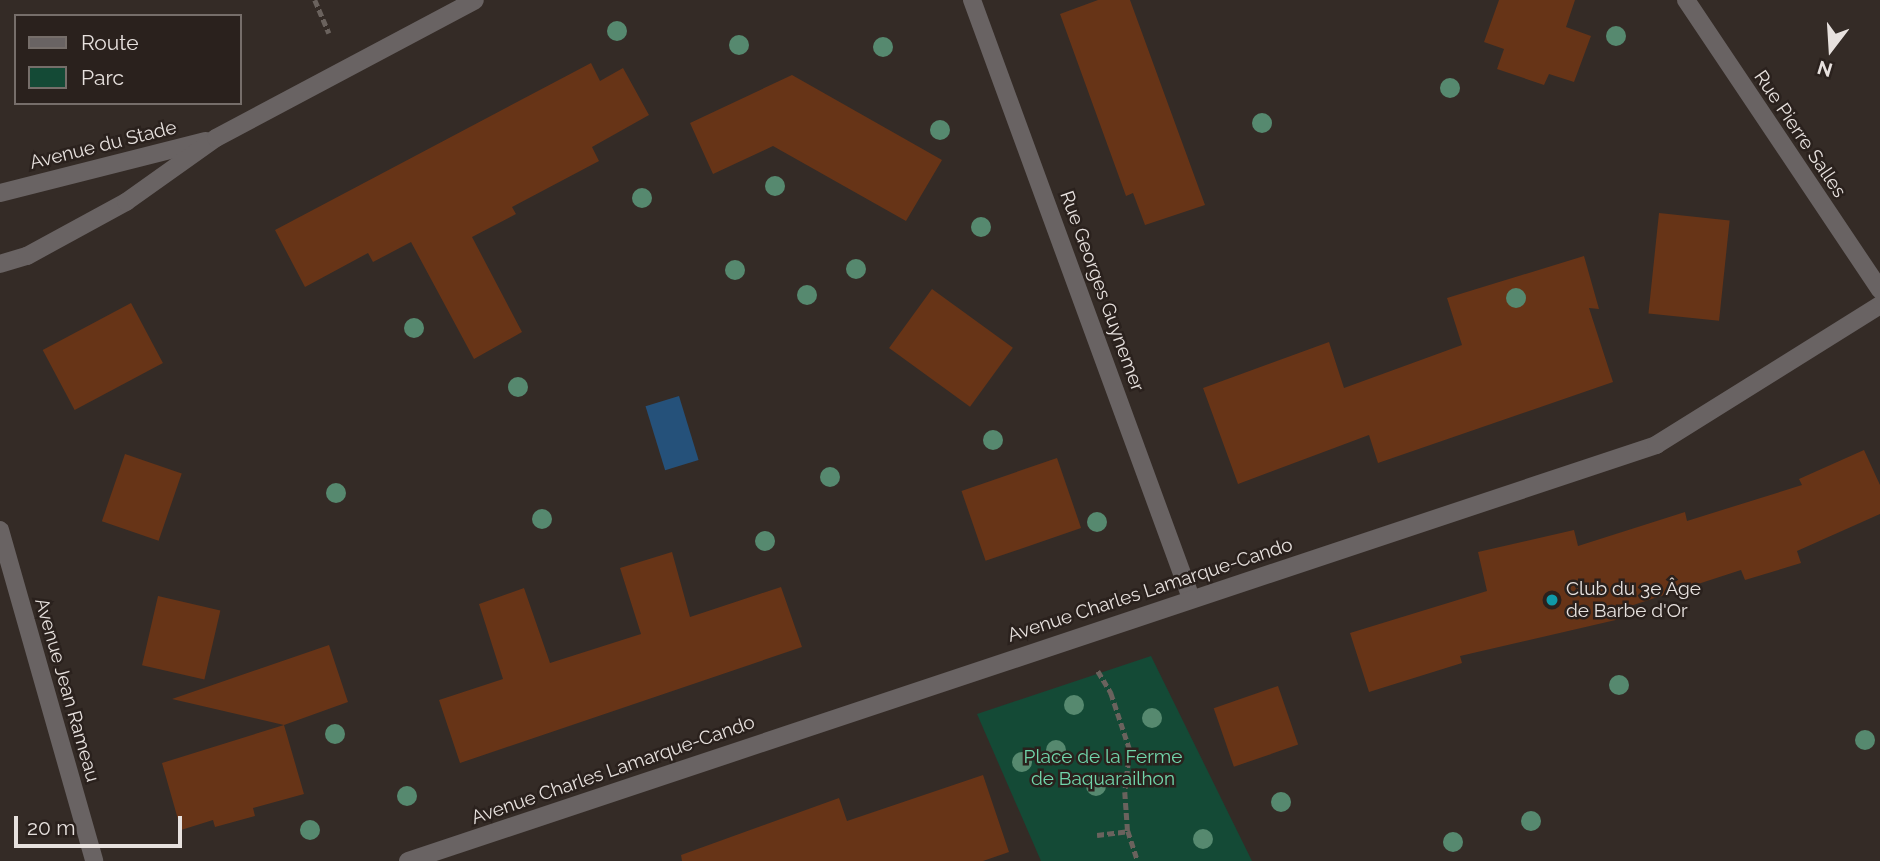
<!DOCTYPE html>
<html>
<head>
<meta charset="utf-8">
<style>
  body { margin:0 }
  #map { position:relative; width:1880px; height:861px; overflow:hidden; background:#342b26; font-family:Raleway,sans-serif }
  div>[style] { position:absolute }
  .green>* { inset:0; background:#144a36 }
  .water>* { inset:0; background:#25517a; transform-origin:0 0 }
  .building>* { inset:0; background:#673417; transform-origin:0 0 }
  .path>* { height:4.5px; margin-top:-2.25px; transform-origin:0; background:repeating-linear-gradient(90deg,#6a625d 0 7px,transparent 0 10.5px) }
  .street>* { height:18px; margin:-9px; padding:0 9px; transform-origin:9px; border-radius:9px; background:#696363 }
  .trees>* { width:20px; height:20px; margin:-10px; border-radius:50%; background:#56896f }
  .dots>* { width:19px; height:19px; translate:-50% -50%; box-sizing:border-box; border:4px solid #2a211d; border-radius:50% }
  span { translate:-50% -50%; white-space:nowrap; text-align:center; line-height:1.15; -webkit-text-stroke:5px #2a211d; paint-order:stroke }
  .street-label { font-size:19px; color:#e7e1de }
  .poi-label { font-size:19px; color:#e7e1de }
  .left { translate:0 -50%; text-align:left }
  .park-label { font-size:19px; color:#71d6ab }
  .legend { position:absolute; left:14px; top:14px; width:228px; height:91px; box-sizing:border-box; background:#2a211d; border:2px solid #766e6a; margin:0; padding:9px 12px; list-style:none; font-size:21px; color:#e7e1de }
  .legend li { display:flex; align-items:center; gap:14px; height:35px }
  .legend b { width:35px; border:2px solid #766e6a }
  .north { position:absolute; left:1796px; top:14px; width:70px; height:70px; -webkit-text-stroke:5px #2a211d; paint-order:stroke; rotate:197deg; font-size:19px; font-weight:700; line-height:28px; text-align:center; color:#e7e1de }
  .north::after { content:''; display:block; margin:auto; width:24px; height:32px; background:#e7e1de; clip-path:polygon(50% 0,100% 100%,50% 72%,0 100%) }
  .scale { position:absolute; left:14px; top:816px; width:168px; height:32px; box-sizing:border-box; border:4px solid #e7e1de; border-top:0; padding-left:9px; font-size:21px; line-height:24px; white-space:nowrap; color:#e7e1de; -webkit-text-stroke:5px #2a211d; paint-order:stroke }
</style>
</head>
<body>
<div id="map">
  <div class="green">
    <div style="clip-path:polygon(1151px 656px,1252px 861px,1041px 861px,977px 714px)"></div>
  </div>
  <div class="water">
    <div style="left:679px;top:396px;width:67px;height:35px;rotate:73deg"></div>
  </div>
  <div class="building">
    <div style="clip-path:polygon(1098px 0,1130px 0,1205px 205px,1145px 225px,1133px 193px,1126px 196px,1060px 14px)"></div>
    <div style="clip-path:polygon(1499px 0,1575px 0,1566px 27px,1591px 36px,1574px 82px,1549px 74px,1544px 85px,1497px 69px,1504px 49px,1484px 42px)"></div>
    <div style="clip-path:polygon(591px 63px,600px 81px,623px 68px,649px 115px,592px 147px,599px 161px,512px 207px,516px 214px,472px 237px,522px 332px,474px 359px,411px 242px,373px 262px,368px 253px,305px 287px,275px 230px)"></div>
    <div style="clip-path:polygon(792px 75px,942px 160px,906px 221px,773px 146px,713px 174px,690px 123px)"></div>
    <div style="left:1659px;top:213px;width:71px;height:101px;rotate:6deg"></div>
    <div style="clip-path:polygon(1584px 256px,1599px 309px,1589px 308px,1613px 382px,1378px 463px,1369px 435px,1238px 484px,1203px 388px,1329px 342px,1344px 388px,1462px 345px,1447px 298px)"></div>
    <div style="left:932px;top:289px;width:100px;height:73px;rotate:36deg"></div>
    <div style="left:131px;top:303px;width:68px;height:100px;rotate:62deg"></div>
    <div style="clip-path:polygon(1864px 450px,1880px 485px,1880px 514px,1797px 551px,1801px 563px,1745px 580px,1741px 570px,1618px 610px,1620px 619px,1460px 656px,1462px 663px,1369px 692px,1350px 633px,1487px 591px,1478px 552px,1574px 530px,1578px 546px,1685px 512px,1687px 521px,1802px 485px,1799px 479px)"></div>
    <div style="left:125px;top:454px;width:60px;height:71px;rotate:19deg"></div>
    <div style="left:1057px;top:458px;width:74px;height:101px;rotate:71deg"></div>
    <div style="clip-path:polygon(672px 552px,690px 617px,781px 587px,802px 647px,460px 763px,439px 700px,503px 679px,479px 604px,524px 588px,550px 663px,641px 634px,620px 568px)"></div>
    <div style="left:158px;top:596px;width:64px;height:71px;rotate:13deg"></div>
    <div style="clip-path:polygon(329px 645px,348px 702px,284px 725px,304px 794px,253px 808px,255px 816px,215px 827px,213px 820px,181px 830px,162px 763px,284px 725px,172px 699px)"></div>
    <div style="left:1278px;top:686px;width:62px;height:68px;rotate:71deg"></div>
    <div style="clip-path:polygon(983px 775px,1009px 852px,983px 861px,682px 861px,681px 855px,839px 798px,847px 821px)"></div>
  </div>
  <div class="path">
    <div style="left:315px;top:0;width:36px;rotate:67deg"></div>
    <div style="left:1098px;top:671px;width:26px;rotate:59deg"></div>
    <div style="left:1111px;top:693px;width:60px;rotate:71.6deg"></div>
    <div style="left:1130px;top:750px;width:42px;rotate:96.8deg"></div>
    <div style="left:1125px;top:792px;width:39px;rotate:86deg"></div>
    <div style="left:1128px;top:831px;width:32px;rotate:72deg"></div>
    <div style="left:1097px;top:835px;width:31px;rotate:-7deg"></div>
  </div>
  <div class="street">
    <div style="left:972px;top:0;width:637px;rotate:69.89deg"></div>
    <div style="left:1686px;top:0;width:349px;rotate:56.2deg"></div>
    <div style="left:0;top:193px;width:212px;rotate:-14.2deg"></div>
    <div style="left:0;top:264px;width:28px;rotate:-17deg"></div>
    <div style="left:27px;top:256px;width:113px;rotate:-28.6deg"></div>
    <div style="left:126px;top:202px;width:110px;rotate:-35.4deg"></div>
    <div style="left:216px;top:138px;width:293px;rotate:-28deg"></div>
    <div style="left:0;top:530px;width:344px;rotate:74.1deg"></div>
    <div style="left:408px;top:861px;width:1316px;rotate:-18.43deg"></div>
    <div style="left:1656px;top:445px;width:264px;rotate:-32deg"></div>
  </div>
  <div class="trees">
    <div style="left:617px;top:31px"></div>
    <div style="left:1616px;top:36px"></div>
    <div style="left:739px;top:45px"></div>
    <div style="left:883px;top:47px"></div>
    <div style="left:1450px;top:88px"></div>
    <div style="left:1262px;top:123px"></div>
    <div style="left:940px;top:130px"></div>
    <div style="left:775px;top:186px"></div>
    <div style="left:642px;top:198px"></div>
    <div style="left:981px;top:227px"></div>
    <div style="left:856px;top:269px"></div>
    <div style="left:735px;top:270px"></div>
    <div style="left:807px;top:295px"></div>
    <div style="left:1516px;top:298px"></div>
    <div style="left:414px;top:328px"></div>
    <div style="left:518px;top:387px"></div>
    <div style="left:993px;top:440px"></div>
    <div style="left:830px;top:477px"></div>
    <div style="left:336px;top:493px"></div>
    <div style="left:542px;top:519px"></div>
    <div style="left:1097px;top:522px"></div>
    <div style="left:765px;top:541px"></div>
    <div style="left:1619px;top:685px"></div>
    <div style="left:1074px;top:705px"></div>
    <div style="left:1152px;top:718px"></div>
    <div style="left:335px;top:734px"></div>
    <div style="left:1865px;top:740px"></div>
    <div style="left:1056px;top:750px"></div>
    <div style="left:1022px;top:762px"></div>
    <div style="left:1096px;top:786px"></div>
    <div style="left:407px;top:796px"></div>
    <div style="left:1281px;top:802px"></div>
    <div style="left:1531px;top:821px"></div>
    <div style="left:310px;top:830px"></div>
    <div style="left:1203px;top:839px"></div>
    <div style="left:1453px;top:842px"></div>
  </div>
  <div class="dots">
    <div style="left:1552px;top:600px;background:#0f9aa8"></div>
  </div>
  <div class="street-label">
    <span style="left:1800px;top:134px;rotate:56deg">Rue Pierre Salles</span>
    <span style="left:103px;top:145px;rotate:-14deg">Avenue du Stade</span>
    <span style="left:1102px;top:291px;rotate:70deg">Rue Georges Guynemer</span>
    <span style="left:1150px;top:590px;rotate:-18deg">Avenue Charles Lamarque-Cando</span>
    <span style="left:67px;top:690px;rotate:74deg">Avenue Jean Rameau</span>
    <span style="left:613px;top:770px;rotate:-19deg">Avenue Charles Lamarque-Cando</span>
  </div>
  <div class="poi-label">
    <span class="left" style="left:1566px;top:600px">Club du 3e Âge<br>de Barbe d'Or</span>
  </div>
  <div class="park-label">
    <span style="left:1103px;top:768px">Place de la Ferme<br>de Baquarailhon</span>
  </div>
  <ul class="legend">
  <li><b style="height:9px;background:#696363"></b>Route</li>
  <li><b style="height:19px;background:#144a36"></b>Parc</li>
  </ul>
  <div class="north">N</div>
  <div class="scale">20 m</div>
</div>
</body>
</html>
